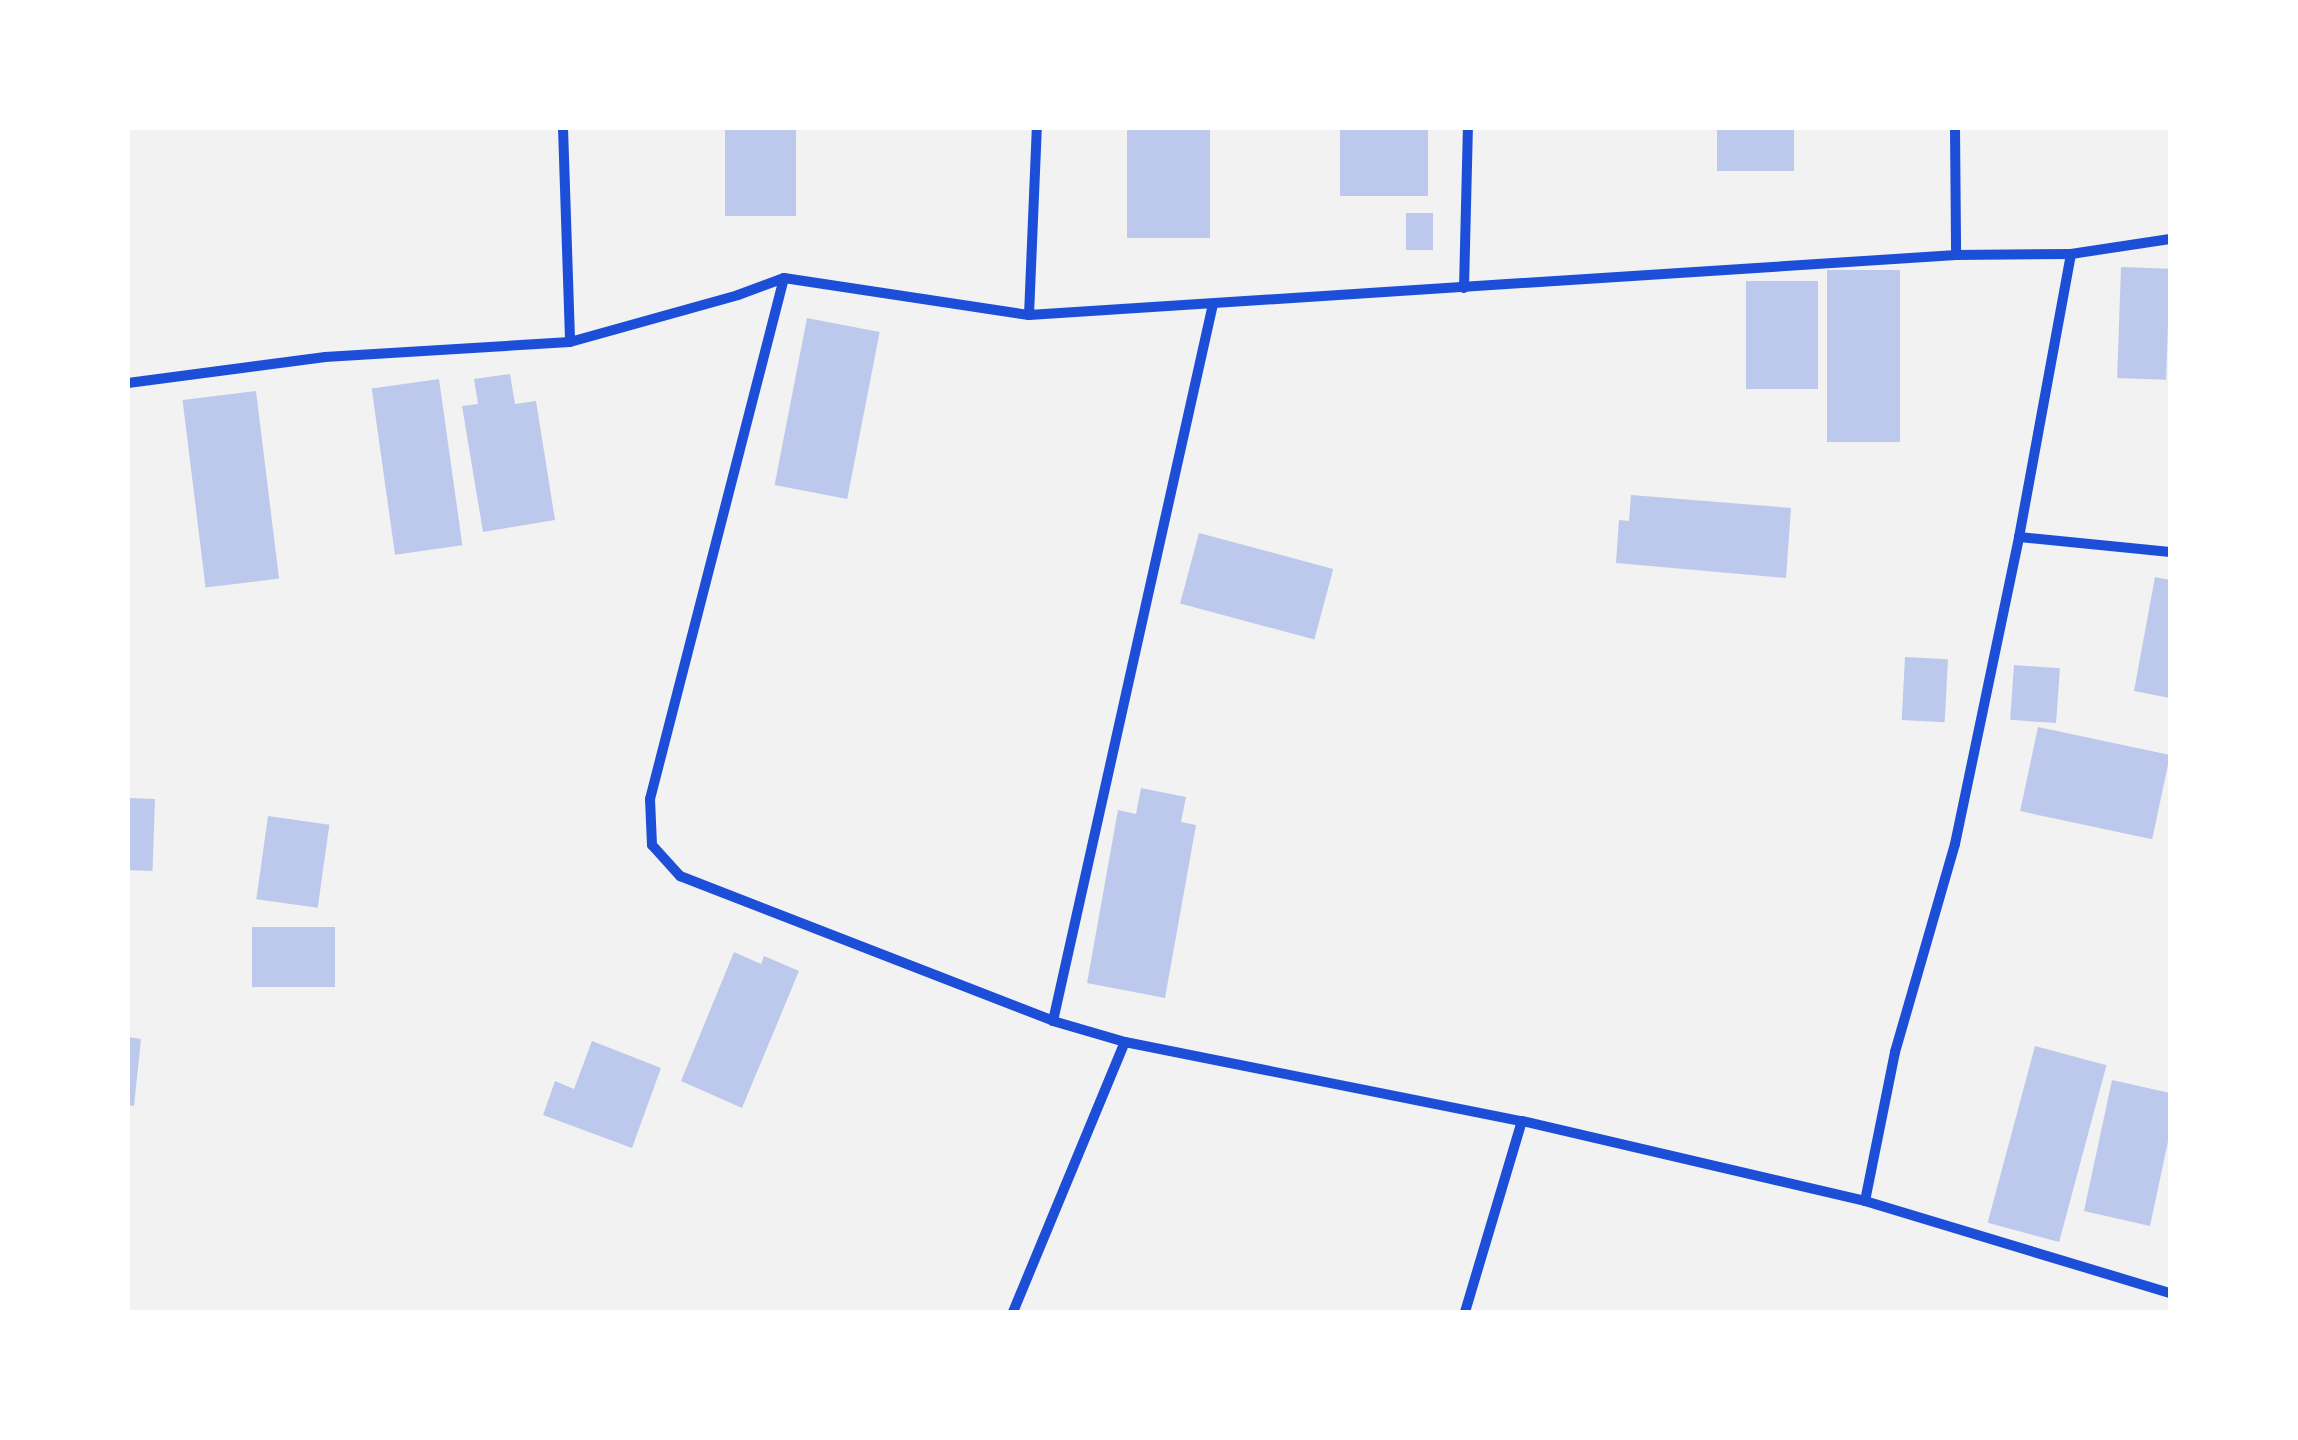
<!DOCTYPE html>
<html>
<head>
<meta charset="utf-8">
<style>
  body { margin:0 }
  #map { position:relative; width:2298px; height:1440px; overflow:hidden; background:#f2f2f2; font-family:Bitter,serif }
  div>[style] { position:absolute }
  .building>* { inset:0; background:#bdc9ec; transform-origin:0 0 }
  .minor>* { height:10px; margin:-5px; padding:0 5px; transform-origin:5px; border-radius:5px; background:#1d4ed8 }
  span { translate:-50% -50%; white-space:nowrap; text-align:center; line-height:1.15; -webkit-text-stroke:9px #fff; paint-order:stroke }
  .frame { position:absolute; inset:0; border:130px solid #fff; pointer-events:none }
</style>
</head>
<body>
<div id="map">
  <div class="building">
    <div style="left:725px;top:128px;width:71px;height:88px"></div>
    <div style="left:1127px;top:128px;width:83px;height:110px"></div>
    <div style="left:1340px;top:128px;width:88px;height:68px"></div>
    <div style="left:1717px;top:128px;width:77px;height:43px"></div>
    <div style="left:1406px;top:213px;width:27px;height:37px"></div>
    <div style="left:2121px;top:267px;width:49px;height:111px;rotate:2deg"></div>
    <div style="left:1827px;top:270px;width:73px;height:172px"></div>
    <div style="left:1746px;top:281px;width:72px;height:108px"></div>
    <div style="left:807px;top:318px;width:74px;height:170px;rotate:11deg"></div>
    <div style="clip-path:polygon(510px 374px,515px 404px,536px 401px,555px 520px,483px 532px,462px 406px,478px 404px,474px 379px)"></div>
    <div style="left:439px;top:379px;width:168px;height:68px;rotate:82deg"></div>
    <div style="left:256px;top:391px;width:189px;height:74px;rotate:83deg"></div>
    <div style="clip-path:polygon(1631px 495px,1791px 508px,1786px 578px,1616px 563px,1619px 520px,1629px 521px)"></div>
    <div style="left:1199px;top:533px;width:139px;height:73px;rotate:15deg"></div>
    <div style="clip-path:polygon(2155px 577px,2170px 580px,2170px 698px,2134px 691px)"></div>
    <div style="left:1905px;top:657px;width:43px;height:63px;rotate:3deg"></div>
    <div style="left:2014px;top:665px;width:46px;height:55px;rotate:4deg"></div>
    <div style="left:2038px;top:727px;width:135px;height:86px;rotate:12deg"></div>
    <div style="clip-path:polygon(1141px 788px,1186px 797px,1181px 822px,1196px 825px,1165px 998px,1087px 983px,1118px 810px,1136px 814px)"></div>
    <div style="left:128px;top:798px;width:27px;height:72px;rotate:2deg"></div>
    <div style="left:268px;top:816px;width:62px;height:84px;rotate:8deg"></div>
    <div style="left:252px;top:927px;width:83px;height:60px"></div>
    <div style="clip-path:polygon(734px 952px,761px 964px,764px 956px,799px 971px,742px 1108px,681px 1081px)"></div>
    <div style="clip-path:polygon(128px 1037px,141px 1039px,134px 1106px,128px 1105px)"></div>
    <div style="clip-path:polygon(592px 1041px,661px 1068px,632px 1148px,543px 1115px,555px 1081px,574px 1089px)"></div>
    <div style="left:2035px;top:1046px;width:74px;height:183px;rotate:15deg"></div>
    <div style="clip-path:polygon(2112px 1080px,2170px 1093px,2170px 1132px,2150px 1226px,2084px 1211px)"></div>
  </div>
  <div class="minor">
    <div style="left:563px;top:128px;width:214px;rotate:88.1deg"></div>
    <div style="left:1955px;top:128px;width:127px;rotate:89.5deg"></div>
    <div style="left:2071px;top:254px;width:288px;rotate:100.4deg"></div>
    <div style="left:2019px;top:537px;width:152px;rotate:5.7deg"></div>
    <div style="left:784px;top:278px;width:538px;rotate:104.42deg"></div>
    <div style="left:650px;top:799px;width:46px;rotate:87.5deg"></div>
    <div style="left:652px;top:845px;width:42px;rotate:47.9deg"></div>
    <div style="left:680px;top:876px;width:400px;rotate:21.2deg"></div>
    <div style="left:1053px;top:1021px;width:75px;rotate:16.3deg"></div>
    <div style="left:1125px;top:1042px;width:405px;rotate:11.3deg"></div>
    <div style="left:1522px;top:1121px;width:352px;rotate:13.1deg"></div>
    <div style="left:1865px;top:1201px;width:319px;rotate:16.8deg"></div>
    <div style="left:1464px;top:288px;width:160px;rotate:-88.6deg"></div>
    <div style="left:1029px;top:315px;width:187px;rotate:-87.6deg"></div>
    <div style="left:128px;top:383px;width:199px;rotate:-7.5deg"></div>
    <div style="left:325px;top:357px;width:245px;rotate:-3.5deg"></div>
    <div style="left:570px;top:342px;width:174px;rotate:-15.6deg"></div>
    <div style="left:738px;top:295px;width:49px;rotate:-20.3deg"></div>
    <div style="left:784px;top:278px;width:248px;rotate:8.6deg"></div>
    <div style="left:1029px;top:315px;width:929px;rotate:-3.7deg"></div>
    <div style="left:1956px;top:255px;width:115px;rotate:-0.5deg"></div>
    <div style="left:2071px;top:254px;width:100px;rotate:-8.6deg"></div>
    <div style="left:1053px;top:1021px;width:735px;rotate:-77.42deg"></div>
    <div style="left:1865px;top:1201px;width:152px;rotate:-78.6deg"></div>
    <div style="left:1895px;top:1052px;width:216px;rotate:-73.9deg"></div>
    <div style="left:1955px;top:844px;width:314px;rotate:-78.2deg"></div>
    <div style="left:1013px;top:1312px;width:292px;rotate:-67.5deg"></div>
    <div style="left:1465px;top:1312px;width:199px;rotate:-73.4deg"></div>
  </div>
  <div class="frame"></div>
</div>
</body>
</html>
